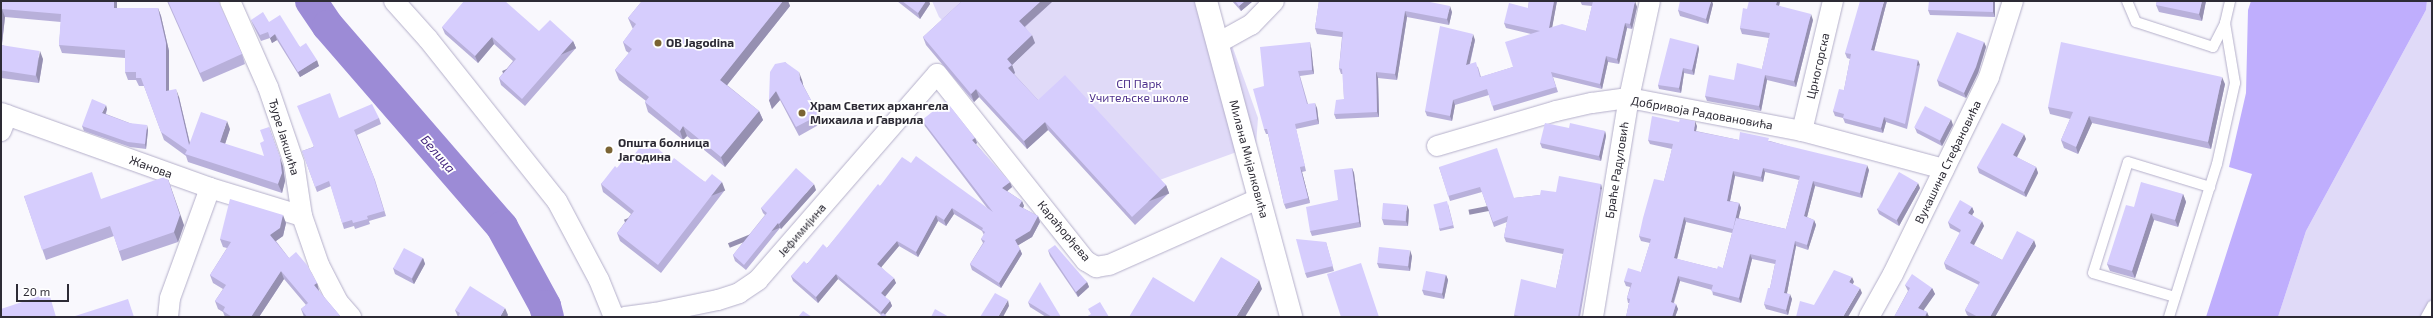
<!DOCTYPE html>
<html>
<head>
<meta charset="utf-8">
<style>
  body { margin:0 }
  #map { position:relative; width:2433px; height:318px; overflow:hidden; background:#f9f8fd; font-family:"Exo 2",sans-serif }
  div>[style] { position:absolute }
  .green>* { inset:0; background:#e0daf8 }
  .forest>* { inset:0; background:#bfaefd }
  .river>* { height:32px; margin:-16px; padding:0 16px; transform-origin:16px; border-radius:16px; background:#9c8bd6 }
  .roads { filter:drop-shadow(0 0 1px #b4afca) drop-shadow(0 0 1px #b4afca) }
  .service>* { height:10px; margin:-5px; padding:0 5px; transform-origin:5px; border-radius:5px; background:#fff }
  .minor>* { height:20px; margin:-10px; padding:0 10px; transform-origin:10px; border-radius:10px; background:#fff }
  .tertiary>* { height:22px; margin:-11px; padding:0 11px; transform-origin:11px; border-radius:11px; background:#fff }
  .wall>* { inset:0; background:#b8b0da }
  .shaded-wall>* { inset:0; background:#9690b1; transform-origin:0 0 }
  .building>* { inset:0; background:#d6cdfd; transform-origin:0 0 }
  .dots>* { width:11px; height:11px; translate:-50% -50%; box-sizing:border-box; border:2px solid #fff; border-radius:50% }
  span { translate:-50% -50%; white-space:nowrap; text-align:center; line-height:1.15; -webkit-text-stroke:3.5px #fff; paint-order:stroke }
  .poi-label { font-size:12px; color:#2d2b35; font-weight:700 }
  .left { translate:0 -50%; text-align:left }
  .street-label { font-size:12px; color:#2d2b35 }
  .park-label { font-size:12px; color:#51358e }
  .water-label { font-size:13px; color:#45277f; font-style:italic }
  .frame { position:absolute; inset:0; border:2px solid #2d2b35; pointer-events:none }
  .scale { position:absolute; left:16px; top:284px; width:53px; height:18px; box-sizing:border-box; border:2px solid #2d2b35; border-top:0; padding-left:5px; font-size:12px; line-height:14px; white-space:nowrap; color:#2d2b35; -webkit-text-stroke:3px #fff; paint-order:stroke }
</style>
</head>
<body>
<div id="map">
  <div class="green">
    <div style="clip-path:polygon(932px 1px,1212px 1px,1229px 37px,1258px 118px,1256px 145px,1132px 190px,986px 62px,939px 17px)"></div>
    <div style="clip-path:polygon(2427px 1px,2432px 1px,2432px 317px,2278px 317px,2306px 231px,2426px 10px)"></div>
  </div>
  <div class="forest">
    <div style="clip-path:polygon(2251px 1px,2427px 1px,2426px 10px,2306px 231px,2278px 317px,2206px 317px,2252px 174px,2229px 167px,2246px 93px,2248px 10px)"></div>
  </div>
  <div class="river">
    <div style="left:311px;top:1px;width:30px;rotate:56deg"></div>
    <div style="left:328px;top:26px;width:266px;rotate:49.1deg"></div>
    <div style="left:502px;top:227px;width:90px;rotate:61.4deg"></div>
    <div style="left:545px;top:306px;width:11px;rotate:75deg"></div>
  </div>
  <div class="roads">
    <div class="service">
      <div style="left:2127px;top:1px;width:23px;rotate:67deg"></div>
      <div style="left:2136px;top:22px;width:81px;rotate:18deg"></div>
      <div style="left:2213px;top:47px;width:27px;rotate:-63deg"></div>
      <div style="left:2225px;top:23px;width:23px;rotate:-77deg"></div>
      <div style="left:2175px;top:297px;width:85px;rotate:-163.7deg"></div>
      <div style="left:2093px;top:273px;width:116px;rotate:-72.5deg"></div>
      <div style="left:2128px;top:162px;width:86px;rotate:17deg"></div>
      <div style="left:2169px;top:317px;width:160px;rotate:-72.6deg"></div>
      <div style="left:2217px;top:164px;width:83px;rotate:-77.5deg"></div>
      <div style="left:2235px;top:83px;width:61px;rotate:-99.5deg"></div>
      <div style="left:2426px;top:317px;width:13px;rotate:-61deg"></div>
    </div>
    <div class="minor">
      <div style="left:230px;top:1px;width:94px;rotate:66.2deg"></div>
      <div style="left:268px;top:87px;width:80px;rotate:71.1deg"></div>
      <div style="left:294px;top:163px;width:54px;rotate:81.4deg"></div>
      <div style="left:302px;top:216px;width:52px;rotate:70.9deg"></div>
      <div style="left:319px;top:265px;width:42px;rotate:62.8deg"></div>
      <div style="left:338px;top:302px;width:20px;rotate:49deg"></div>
      <div style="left:394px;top:1px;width:51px;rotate:48.2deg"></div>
      <div style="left:428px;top:39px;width:207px;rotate:51.5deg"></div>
      <div style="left:557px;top:201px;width:89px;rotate:62deg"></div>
      <div style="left:599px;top:280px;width:40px;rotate:68deg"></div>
      <div style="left:1218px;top:43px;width:38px;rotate:-29deg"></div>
      <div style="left:1251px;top:25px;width:33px;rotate:-46deg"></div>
      <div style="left:1px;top:113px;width:222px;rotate:19.7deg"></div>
      <div style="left:210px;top:188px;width:96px;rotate:16.9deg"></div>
      <div style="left:1px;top:131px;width:17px;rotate:-69deg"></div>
      <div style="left:1802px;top:131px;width:134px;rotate:-76.6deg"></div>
      <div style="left:1437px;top:146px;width:124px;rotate:-16.4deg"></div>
      <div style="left:1556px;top:111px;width:37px;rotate:-13deg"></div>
      <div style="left:1592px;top:103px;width:37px;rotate:-8deg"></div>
      <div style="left:1629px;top:98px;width:176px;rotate:10.8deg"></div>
      <div style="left:1802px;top:131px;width:147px;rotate:15deg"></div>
      <div style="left:168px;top:317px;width:19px;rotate:-84deg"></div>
      <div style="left:170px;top:298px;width:117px;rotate:-70deg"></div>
      <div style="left:625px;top:317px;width:30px;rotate:-8deg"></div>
      <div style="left:655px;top:313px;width:64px;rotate:-11.7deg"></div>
      <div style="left:718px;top:300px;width:22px;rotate:-18deg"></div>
      <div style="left:739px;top:293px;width:23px;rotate:-34deg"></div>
      <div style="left:758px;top:280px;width:273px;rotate:-49deg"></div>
      <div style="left:937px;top:74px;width:239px;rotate:51.5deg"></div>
      <div style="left:1086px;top:261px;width:12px;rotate:31deg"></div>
      <div style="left:1096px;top:267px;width:13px;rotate:-9deg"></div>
      <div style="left:1109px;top:265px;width:165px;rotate:-23.9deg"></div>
      <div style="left:1593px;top:317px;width:222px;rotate:-80.7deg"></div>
      <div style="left:1629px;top:98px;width:99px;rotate:-77.8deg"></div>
      <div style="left:1869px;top:317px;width:49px;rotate:-60.8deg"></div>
      <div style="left:1893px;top:274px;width:219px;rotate:-64deg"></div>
      <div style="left:1989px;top:77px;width:80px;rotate:-72.5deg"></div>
    </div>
    <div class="tertiary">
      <div style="left:1206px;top:1px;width:327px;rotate:74.9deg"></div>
    </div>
  </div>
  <div class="wall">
    <div style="clip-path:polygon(1px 1px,117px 1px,117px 8px,158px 8px,161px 16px,169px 51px,169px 91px,179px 97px,190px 143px,230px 129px,225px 144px,283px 166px,285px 181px,282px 193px,188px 162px,186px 156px,164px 140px,144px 86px,139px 86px,136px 80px,128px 80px,125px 72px,125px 58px,62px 53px,59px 45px,61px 22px,5px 17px,2px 45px,43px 59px,39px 83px,1px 78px)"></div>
    <div style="clip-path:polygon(167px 1px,218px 1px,242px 54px,245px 64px,203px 82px)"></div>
    <div style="clip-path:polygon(642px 1px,788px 1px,790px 6px,727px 85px,759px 111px,763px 120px,725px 167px,687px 136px,683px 140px,648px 112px,645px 102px,646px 101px,619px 80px,615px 70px,629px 53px,626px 51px,623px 42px,633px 29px,632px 27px,628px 18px)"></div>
    <div style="clip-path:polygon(897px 1px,929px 1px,930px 4px,920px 19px)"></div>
    <div style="clip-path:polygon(962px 1px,1053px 1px,1025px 27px,1035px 43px,1012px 65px,1015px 73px,1014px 74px,1038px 100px,1166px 185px,1169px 193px,1135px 225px,1048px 130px,1027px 149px,979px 97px,974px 102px,926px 45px,923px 37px)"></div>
    <div style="clip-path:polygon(1232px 1px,1253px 1px,1241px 11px)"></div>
    <div style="clip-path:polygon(1319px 1px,1452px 12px,1449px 25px,1407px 17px,1397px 80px,1378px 78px,1379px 117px,1336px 119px,1334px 114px,1344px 99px,1343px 74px,1341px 74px,1339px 68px,1342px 37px,1317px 34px,1315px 28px)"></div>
    <div style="clip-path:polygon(1529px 1px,1557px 1px,1552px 27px,1586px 31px,1592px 6px,1582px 5px,1580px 1px,1633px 1px,1637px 7px,1632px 29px,1627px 28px,1619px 64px,1608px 62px,1602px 89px,1553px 77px,1558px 92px,1494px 111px,1489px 95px,1455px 105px,1452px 121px,1427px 116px,1425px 111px,1475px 40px,1470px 64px,1478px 67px,1481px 77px,1513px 67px,1531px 34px,1506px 28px,1504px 23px,1528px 8px)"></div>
    <div style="clip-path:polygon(1780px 1px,1779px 6px,1813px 20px,1796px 87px,1767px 80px,1761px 111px,1707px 101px,1705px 96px,1734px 80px,1762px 69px,1769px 38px,1742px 34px,1740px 28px,1747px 9px)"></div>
    <div style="clip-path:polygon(1887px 1px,1874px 51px,1920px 65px,1907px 129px,1886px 122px,1883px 133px,1845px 123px,1843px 118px,1835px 116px,1833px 111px,1844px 90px,1850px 59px,1847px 58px,1845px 53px)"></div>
    <div style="clip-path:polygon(1995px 1px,1995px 17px,1930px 15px,1928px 10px)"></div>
    <div style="clip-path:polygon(2157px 1px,2206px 1px,2202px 21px,2159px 12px,2156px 5px)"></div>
    <div style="clip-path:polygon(1713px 4px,1708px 24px,1680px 16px,1678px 10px)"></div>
    <div style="clip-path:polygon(251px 20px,269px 22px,300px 47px,319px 66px,300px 77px,277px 40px,272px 43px,270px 38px,261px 41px,253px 25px)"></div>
    <div style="clip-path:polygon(442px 27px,539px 31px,573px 41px,576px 48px,525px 106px,501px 85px,499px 78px,513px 61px,494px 44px,478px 63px,445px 34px)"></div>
    <div style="clip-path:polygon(1984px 42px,1986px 47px,1978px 73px,1966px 98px,1939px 86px,1937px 80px)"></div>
    <div style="clip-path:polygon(1698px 45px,1699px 49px,1694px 75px,1684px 73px,1681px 93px,1659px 89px,1658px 85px)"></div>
    <div style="clip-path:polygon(1311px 47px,1314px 74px,1300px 76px,1308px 104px,1317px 108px,1319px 124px,1296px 129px,1306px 171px,1302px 172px,1310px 203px,1286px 209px,1284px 204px,1268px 134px,1266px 134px,1264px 129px,1264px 86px)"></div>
    <div style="clip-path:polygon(785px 62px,802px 80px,803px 85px,819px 115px,822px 123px,799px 136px,780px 100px,772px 109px,769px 100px)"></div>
    <div style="clip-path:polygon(2225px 84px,2211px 149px,2092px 123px,2078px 154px,2064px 148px,2061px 140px,2070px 119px,2050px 114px,2048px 107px)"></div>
    <div style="clip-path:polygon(107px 109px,106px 114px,148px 130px,146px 149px,130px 147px,84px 131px,82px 126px)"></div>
    <div style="clip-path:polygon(339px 118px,379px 118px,381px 124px,357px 135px,375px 180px,386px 216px,369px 221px,370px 224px,355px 229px,354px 226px,344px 229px,331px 186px,317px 192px,302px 151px,313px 147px)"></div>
    <div style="clip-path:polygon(922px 120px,975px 138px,977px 143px,976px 144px,1012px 187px,1007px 191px,1022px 201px,1024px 206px,1023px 208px,1038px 216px,1040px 222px,1032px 237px,1018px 245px,1022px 254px,1001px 288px,972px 270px,970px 264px,983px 243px,981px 239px,984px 235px,982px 231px,954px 214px,946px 226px,938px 221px,918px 257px,899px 246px,881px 267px,896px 283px,885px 297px,890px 301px,892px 306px,885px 315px,881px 315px,838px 279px,818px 303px,793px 281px,791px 276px,827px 248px,880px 186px,911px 163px,988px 209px,924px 125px)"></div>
    <div style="clip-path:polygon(1953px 125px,1942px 146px,1917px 133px,1915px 128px)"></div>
    <div style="clip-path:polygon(evenodd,1697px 126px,1696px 131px,1739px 140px,1770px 141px,1869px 170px,1862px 198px,1815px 186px,1807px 217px,1814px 220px,1816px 225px,1808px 250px,1796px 246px,1787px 293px,1792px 299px,1788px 315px,1766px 309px,1764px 304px,1770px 288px,1775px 264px,1752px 259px,1741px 303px,1713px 295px,1712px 290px,1680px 281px,1674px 303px,1678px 309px,1675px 317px,1626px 317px,1629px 303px,1628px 303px,1627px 298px,1630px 287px,1626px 286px,1624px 281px,1641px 272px,1650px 243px,1641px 241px,1639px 236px,1664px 181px,1672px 149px,1650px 144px,1648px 140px,1697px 126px,1765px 172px,1799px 180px,1786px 229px,1738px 218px,1741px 208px,1739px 203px,1730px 201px,1735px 176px,1763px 182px,1765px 172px,1697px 126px,1686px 222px,1732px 233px,1723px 268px,1717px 269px,1677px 259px,1686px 222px)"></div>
    <div style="clip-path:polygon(1569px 128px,1605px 131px,1606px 136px,1601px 161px,1542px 148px,1540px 143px)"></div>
    <div style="clip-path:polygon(2026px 139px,2016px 157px,2036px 167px,2038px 173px,2026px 197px,1979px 173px,1977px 167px)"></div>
    <div style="clip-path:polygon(672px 161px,705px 182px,725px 190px,661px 273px,620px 241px,617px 233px,631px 214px,603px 192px,601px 184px,617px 168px,628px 162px)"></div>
    <div style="clip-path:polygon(1439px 167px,1514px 198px,1540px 195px,1601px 184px,1602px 189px,1580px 317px,1515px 317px,1514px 315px,1556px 288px,1563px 254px,1506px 242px,1504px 237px,1507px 222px,1494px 227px,1482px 192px,1450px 201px)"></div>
    <div style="clip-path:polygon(1352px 168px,1354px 173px,1361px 227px,1312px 236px,1310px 231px,1338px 200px)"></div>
    <div style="clip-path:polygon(1920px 188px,1899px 226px,1879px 214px,1877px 209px)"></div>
    <div style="clip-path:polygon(816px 190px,781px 229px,780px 228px,746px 270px,735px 261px,733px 255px,765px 215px,763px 213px,761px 208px)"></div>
    <div style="clip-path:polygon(2183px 194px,2186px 202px,2178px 227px,2154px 220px,2135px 278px,2110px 271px,2107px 264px,2134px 207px)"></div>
    <div style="clip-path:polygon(24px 196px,101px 199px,184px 225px,178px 242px,122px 261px,114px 236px,46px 260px)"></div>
    <div style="clip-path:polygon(1448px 204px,1454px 228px,1440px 231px,1439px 228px)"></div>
    <div style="clip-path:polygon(1972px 207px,1974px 212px,1972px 215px,1984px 226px,1973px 245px,2002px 260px,2036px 246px,1995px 317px,1970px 317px,1967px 315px,1965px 310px,1979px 285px,1946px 269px,1944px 263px,1960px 233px,1950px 228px,1948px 222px)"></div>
    <div style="clip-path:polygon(1409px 210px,1408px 226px,1384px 225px,1382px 219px)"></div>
    <div style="clip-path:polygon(286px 223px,283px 236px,276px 241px,289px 258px,317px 283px,319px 291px,341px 317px,304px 317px,301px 309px,306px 305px,284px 279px,259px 317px,225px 317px,223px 312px,218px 309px,215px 301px,223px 289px,213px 283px,210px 275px,227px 248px,223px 247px,220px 239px)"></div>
    <div style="clip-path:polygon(1326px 242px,1334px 271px,1307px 278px,1305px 273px)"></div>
    <div style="clip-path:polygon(1048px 250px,1087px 282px,1089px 287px,1078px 297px,1050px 256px)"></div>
    <div style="clip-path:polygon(1412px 256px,1410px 271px,1379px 268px,1377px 263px)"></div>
    <div style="clip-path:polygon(423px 258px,425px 264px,414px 284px,395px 274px,393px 268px)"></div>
    <div style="clip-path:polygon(1446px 275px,1448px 280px,1444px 299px,1424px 295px,1422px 290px)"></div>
    <div style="clip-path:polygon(1905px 285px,1932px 288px,1935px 294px,1923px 310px,1927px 312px,1929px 317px,1894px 317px,1908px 291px)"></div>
    <div style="clip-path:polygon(1028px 302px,1061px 317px,1046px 317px,1030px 307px)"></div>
    <div style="clip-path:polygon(455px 310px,508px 315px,458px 317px)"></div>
  </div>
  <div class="shaded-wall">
    <div style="clip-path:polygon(114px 1px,117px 1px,117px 16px,114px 8px)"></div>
    <div style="clip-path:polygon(783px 1px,788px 1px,790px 6px,724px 89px,720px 80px)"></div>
    <div style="clip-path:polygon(926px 1px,929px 1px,930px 4px,920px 19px,918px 13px)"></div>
    <div style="clip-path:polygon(1041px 1px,1053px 1px,1022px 29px,1019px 21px)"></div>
    <div style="clip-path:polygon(1245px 1px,1253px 1px,1241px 11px,1239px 6px)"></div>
    <div style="clip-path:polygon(1554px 1px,1557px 1px,1551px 34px,1549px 28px)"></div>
    <div style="clip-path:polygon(1635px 1px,1637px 7px,1632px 29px,1630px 24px)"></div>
    <div style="clip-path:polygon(1711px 1px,1712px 1px,1713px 4px,1708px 24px,1706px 19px)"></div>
    <div style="clip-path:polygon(1777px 1px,1780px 1px,1778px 11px,1776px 5px)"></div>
    <div style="clip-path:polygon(1884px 1px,1887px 1px,1873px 55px,1871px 50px)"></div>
    <div style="clip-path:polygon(1993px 1px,1995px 1px,1995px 17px,1993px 12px)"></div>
    <div style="clip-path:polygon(2202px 1px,2206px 1px,2202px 21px,2199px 14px)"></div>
    <div style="clip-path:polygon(1450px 6px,1452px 12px,1449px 25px,1447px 19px)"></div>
    <div style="clip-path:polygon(158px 8px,161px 16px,169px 51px,169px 100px,166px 91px)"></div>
    <div style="clip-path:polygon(2px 9px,5px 17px,1px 51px,1px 17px)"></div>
    <div style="clip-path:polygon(1405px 11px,1407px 17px,1397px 80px,1395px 74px)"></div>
    <div style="clip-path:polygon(1811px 14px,1813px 20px,1796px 87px,1794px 81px)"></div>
    <div style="clip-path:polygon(1625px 23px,1627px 28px,1619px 64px,1617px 59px)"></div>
    <div style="clip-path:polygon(275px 34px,277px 40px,272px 43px,270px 38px)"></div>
    <div style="clip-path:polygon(1473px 34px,1475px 40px,1468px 70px,1466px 65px)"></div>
    <div style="clip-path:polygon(1032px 35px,1035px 43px,1012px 65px,1015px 73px,1011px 76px,1008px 68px,1007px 59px)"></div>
    <div style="clip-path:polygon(492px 37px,494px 44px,478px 63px,475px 56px)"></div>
    <div style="left:573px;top:41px;width:8px;height:77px;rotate:67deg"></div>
    <div style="clip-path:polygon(1310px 42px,1311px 47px,1314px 74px,1312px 70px)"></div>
    <div style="clip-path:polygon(1984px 42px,1986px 47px,1978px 73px,1966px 98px,1964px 93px)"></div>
    <div style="clip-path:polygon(1698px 45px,1699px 49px,1694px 75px,1692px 70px)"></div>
    <div style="clip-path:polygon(40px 51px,43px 59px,39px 83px,36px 75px)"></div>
    <div style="clip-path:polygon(1606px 56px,1608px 62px,1602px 89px,1600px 84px)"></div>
    <div style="clip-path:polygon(317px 60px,319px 66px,300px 77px,298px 72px)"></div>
    <div style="left:1918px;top:60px;width:5px;height:65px;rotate:68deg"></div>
    <div style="clip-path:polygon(1683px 68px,1684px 73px,1681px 93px,1679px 88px)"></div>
    <div style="clip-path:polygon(799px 72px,802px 80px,804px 89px,800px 80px)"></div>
    <div style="clip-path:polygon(1376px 72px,1378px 78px,1379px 117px,1377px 112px)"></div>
    <div style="clip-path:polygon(1765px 75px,1767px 80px,1761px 111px,1759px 106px)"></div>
    <div style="clip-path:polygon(2222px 77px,2225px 84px,2211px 149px,2208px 142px)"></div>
    <div style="clip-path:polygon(176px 89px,179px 97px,192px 153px,189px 145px)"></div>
    <div style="clip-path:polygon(976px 89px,979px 97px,974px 102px,971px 94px)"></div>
    <div style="clip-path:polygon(776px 91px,780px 100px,772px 109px,769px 100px)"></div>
    <div style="clip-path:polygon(1453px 100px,1455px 105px,1452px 121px,1450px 116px)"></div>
    <div style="clip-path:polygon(1315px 103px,1317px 108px,1319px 124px,1317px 119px)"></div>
    <div style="clip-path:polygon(106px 105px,107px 109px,104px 118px,102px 113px)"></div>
    <div style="clip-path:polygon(759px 111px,763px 120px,725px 167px,721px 157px)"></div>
    <div style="clip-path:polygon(2089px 116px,2092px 123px,2078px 154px,2076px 147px)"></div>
    <div style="clip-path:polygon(1884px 117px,1886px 122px,1883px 133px,1881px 128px)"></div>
    <div style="clip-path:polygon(1951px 119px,1953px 125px,1942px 146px,1940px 141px)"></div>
    <div style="clip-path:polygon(227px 121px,230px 129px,223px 150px,220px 142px)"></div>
    <div style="clip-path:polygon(1695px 121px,1697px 126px,1695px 136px,1694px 131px)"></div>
    <div style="clip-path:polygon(1045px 122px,1048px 130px,1027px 149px,1024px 141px)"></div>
    <div style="clip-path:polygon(147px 125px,148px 130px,146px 149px,145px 144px)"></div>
    <div style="clip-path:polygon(683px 126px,687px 136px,683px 140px,680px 131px)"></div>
    <div style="clip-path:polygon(269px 127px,283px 166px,285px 181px,282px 193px,278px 184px)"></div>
    <div style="clip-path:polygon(1605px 131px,1606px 136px,1601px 161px,1599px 156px)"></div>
    <div style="clip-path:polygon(2024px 134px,2026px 139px,2015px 161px,2013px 155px)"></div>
    <div style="clip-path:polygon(975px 138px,977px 143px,974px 145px,972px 140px)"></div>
    <div style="clip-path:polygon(1867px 165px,1869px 170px,1862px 198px,1860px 193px)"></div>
    <div style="clip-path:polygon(1300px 167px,1302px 172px,1310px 203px,1308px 198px)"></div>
    <div style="clip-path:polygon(2036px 167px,2038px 173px,2026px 197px,2024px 192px)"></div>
    <div style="clip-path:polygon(1352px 168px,1354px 173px,1361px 227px,1359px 222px)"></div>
    <div style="clip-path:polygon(1763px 168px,1765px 172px,1763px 182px,1761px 177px)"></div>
    <div style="clip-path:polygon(1733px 171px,1735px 176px,1729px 206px,1727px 201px)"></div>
    <div style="clip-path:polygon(167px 176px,184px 225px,178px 242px,174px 232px)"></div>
    <div style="clip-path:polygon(1813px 181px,1815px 186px,1806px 221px,1804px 216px)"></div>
    <div style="left:722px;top:182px;width:9px;height:105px;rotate:69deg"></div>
    <div style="clip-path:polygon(1010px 182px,1012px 187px,1004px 194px,1002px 188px)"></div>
    <div style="clip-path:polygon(1918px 183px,1920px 188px,1899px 226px,1897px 220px)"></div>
    <div style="clip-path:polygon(814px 184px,816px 190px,781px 229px,779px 224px)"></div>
    <div style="left:1601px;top:184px;width:5px;height:135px;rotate:79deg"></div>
    <div style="left:1166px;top:185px;width:9px;height:47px;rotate:69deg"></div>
    <div style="clip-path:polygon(2183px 194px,2186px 202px,2178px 227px,2175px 220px)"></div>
    <div style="clip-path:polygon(1022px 201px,1024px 206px,1021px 211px,1019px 206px)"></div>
    <div style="clip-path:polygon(1739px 203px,1741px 208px,1735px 234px,1733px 229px)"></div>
    <div style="clip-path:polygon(1407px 205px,1409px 210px,1408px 226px,1406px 221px)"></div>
    <div style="clip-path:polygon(1972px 207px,1974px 212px,1970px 218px,1968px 213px)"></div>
    <div style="clip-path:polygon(952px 208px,954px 214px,946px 226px,944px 220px)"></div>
    <div style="clip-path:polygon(2151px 213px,2154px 220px,2135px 278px,2132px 271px)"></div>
    <div style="clip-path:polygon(283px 215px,286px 223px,283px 236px,273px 243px,270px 235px)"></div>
    <div style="clip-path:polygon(936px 215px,938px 221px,918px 257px,916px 252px)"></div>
    <div style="clip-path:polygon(1038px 216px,1040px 222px,1032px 237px,1017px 246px,1015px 240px)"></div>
    <div style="clip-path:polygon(1684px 217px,1686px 222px,1676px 263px,1674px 258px)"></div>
    <div style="clip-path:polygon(1814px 220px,1816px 225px,1808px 250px,1807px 245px)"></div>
    <div style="clip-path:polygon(1982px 221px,1984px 226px,1972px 249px,1970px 243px)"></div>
    <div style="left:778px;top:223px;width:5px;height:54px;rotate:68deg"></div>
    <div style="clip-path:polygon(2034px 240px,2036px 246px,1995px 317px,1990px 317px)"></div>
    <div style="clip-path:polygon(897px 241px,899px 246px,879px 270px,877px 264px)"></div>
    <div style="clip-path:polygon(1795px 241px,1796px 246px,1786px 298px,1784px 293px)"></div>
    <div style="clip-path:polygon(1020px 249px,1022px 254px,1001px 288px,999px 283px)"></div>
    <div style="clip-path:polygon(1410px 250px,1412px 256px,1410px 271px,1408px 266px)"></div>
    <div style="clip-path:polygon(1750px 254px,1752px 259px,1741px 303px,1739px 298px)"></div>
    <div style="clip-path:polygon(423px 258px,425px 264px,414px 284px,412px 279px)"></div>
    <div style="clip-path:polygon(281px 271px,284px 279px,259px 317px,251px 317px)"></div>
    <div style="clip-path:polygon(836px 274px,838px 279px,818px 303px,816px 297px)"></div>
    <div style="clip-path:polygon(1446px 275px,1448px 280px,1444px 299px,1442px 294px)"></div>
    <div style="clip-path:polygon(1678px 276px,1680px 281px,1672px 307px,1671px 302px)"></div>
    <div style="clip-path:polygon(1852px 277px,1854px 282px,1851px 287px,1849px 282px)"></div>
    <div style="clip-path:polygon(894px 278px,896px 283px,883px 299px,881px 293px)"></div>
    <div style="clip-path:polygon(1259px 280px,1262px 289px,1245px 317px,1236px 317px)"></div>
    <div style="clip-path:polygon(1087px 282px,1089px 287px,1078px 297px,1076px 292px)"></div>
    <div style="clip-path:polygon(317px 283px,319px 291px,317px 293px,314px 285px)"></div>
    <div style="clip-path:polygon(1860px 288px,1862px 293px,1848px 317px,1844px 317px,1844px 315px)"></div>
    <div style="clip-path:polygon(1932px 288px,1935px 294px,1921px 314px,1918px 308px)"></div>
    <div style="clip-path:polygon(1790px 294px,1792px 299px,1788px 315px,1786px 310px)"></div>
    <div style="clip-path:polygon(1008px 300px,1009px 306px,1003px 317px,998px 317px)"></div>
    <div style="clip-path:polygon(890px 301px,892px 306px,883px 317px,881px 312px)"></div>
    <div style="clip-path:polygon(1676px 304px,1678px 309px,1675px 317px,1672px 317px)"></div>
    <div style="clip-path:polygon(505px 308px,508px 315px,507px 317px,500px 317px)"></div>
    <div style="clip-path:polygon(1927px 312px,1929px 317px,1925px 317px)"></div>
  </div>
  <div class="building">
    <div style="clip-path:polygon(1px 1px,114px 1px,114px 8px,158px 8px,166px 43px,166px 91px,176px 89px,189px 145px,201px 112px,227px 121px,220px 142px,264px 156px,260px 143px,264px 141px,260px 130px,269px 127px,280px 157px,282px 173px,278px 184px,185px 154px,187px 150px,161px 132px,141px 78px,136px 78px,136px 72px,125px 72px,125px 50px,59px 45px,61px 14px,2px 9px,1px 17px)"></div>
    <div style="clip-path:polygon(168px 1px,218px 1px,242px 54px,200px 73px)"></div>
    <div style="clip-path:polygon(464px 1px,505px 1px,539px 31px,550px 20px,573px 41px,522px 99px,499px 78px,516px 59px,492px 37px,475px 56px,442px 27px)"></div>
    <div style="clip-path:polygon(642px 1px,783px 1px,720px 80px,759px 111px,721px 157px,683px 126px,680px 131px,645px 102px,649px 97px,615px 70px,632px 49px,623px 42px,636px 24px,628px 18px)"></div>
    <div style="clip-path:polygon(902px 1px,926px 1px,918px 13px)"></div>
    <div style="clip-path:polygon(962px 1px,1041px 1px,1019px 21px,1032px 35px,1007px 59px,1012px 65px,1008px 68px,1038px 100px,1065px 75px,1166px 185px,1132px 217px,1045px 122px,1024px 141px,976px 89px,971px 94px,923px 37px)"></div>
    <div style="clip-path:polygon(1235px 1px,1245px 1px,1239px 6px)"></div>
    <div style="clip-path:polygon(1319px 1px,1425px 1px,1450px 6px,1447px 19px,1405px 11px,1395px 74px,1376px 72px,1377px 112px,1334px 114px,1336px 100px,1344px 99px,1342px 69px,1339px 68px,1343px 32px,1315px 28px)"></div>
    <div style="clip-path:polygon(1529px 1px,1554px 1px,1549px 28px,1562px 24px,1586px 31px,1593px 1px,1635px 1px,1630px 24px,1625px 23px,1617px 59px,1606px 56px,1600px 84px,1551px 72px,1556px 87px,1492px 106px,1487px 89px,1453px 100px,1450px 116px,1425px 111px,1440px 26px,1473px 34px,1466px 65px,1476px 62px,1480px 77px,1513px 67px,1505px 42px,1540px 31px,1504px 23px,1509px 3px,1528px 8px)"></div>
    <div style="clip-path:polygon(1680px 1px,1711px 1px,1706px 19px,1678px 10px)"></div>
    <div style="clip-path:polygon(1749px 1px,1777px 1px,1776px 5px,1811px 14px,1794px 81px,1765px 75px,1759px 106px,1705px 96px,1709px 75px,1734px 80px,1737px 63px,1762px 69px,1770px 33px,1740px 28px,1743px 8px,1747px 9px)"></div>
    <div style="clip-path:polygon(1860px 1px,1884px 1px,1871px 50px,1918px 60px,1905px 124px,1884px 117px,1881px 128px,1843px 118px,1844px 114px,1833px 111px,1839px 89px,1844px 90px,1851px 54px,1845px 53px)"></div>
    <div style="clip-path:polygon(1929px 1px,1993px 1px,1993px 12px,1928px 10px)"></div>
    <div style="clip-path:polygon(2157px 1px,2202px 1px,2199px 14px,2156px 5px)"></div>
    <div style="clip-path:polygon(263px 12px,269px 22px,280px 15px,300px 47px,306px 43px,317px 60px,298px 72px,275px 34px,270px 38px,268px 32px,260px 35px,251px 20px)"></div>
    <div style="clip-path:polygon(1957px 32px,1984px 42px,1976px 67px,1964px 93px,1937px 80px)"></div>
    <div style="clip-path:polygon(1670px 38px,1698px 45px,1692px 70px,1683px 68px,1679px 88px,1658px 85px)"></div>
    <div style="clip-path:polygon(1310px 42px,1312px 70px,1298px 71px,1307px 104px,1315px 103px,1317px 119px,1295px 124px,1305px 166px,1300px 167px,1308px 198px,1284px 204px,1267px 129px,1264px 129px,1253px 89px,1264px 86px,1260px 47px)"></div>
    <div style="clip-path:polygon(2061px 42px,2222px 77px,2208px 142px,2089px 116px,2076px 147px,2061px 140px,2073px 112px,2048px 107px)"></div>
    <div style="left:1px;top:45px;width:39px;height:25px;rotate:9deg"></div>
    <div style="clip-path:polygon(785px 62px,799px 72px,800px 80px,819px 115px,796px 127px,776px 91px,769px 100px,770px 72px,775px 64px)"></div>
    <div style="clip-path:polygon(330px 93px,339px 118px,372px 104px,379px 118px,354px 130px,373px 175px,384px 211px,367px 216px,368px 219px,353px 223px,352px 220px,342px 223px,329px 181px,315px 187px,302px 151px,314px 147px,297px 106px)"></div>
    <div style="clip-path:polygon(92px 99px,106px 105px,102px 113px,129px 123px,147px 125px,145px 144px,128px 142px,82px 126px)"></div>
    <div style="clip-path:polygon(946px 101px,975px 138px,972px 140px,1010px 182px,1002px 188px,1022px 201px,1019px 206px,1038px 216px,1030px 231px,1015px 240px,1020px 249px,999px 283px,970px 264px,985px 241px,981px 239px,985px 232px,982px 230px,983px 228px,952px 208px,944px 220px,936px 215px,916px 252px,897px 241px,877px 264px,894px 278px,881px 293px,890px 301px,881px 312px,836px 274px,816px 297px,791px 276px,804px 261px,807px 264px,823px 244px,827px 248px,878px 184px,880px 186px,902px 157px,911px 163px,916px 156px,993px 212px,922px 120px)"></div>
    <div style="left:1925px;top:106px;width:29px;height:24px;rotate:27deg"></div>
    <div style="clip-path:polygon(evenodd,1652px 116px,1679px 122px,1680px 119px,1695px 121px,1694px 131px,1739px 140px,1740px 132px,1769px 138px,1768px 141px,1867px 165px,1860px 193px,1813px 181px,1804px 216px,1814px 220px,1807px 245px,1795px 241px,1784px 293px,1790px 294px,1786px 310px,1764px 304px,1768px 288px,1770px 288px,1776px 260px,1750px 254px,1739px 298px,1711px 291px,1713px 285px,1678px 276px,1671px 302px,1676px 304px,1672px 317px,1626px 317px,1630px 299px,1627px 298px,1632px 283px,1624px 281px,1628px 268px,1641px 272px,1651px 239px,1639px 236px,1643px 218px,1654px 179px,1664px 181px,1673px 144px,1648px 140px,1652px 116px,1763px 168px,1800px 176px,1786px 229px,1736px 218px,1723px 268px,1718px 266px,1717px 269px,1674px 258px,1684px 217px,1733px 229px,1739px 203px,1727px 201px,1733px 171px,1761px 177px,1763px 168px)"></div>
    <div style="clip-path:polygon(1545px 123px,1569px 128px,1570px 123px,1605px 131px,1599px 156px,1540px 143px)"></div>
    <div style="clip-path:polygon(2002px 123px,2024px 134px,2013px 155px,2036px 167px,2024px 192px,1977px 167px)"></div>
    <div style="clip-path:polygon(647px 139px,672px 161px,674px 158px,705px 182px,712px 174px,722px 182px,658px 265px,617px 233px,634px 211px,601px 184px,615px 166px,617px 168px,624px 159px,628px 162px)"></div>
    <div style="clip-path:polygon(1497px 148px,1514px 198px,1540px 195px,1541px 190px,1556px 192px,1559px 176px,1601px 184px,1578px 317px,1524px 317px,1514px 315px,1521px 279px,1556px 288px,1564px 249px,1504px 237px,1508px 216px,1493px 222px,1480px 187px,1448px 196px,1439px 167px)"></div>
    <div style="clip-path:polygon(796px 168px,814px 184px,779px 224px,778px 223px,744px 265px,733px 255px,767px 213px,761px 208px)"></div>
    <div style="clip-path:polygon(1352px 168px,1359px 222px,1310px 231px,1306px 207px,1338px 200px,1334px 170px)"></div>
    <div style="clip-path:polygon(92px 172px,101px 199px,167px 176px,180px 215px,174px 232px,119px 251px,110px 226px,42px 250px,24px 196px)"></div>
    <div style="left:1899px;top:172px;width:22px;height:43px;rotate:30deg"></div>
    <div style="clip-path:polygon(2141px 182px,2183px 194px,2175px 220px,2151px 213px,2132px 271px,2107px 264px,2126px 205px,2134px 207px)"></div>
    <div style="clip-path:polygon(230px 199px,283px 215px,280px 228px,270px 235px,289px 258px,296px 252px,307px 265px,317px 283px,314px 285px,341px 317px,307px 317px,301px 309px,308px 303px,281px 271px,251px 317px,240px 317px,239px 316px,238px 317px,232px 317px,223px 311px,225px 307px,215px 301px,226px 285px,210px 275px,231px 242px,220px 239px)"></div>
    <div style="clip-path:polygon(1960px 200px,1972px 207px,1968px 213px,1982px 221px,1970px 243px,2002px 260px,2017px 231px,2034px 240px,1990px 317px,1978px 317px,1965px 310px,1980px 282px,1944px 263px,1961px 230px,1948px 222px)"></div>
    <div style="left:1447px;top:201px;width:25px;height:14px;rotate:76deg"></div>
    <div style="left:1383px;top:203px;width:24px;height:16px;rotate:5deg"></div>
    <div style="clip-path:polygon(1296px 239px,1326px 242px,1333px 266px,1305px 273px)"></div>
    <div style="clip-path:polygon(1055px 245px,1087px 282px,1076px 292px,1048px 250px)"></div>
    <div style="left:1379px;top:247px;width:31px;height:16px;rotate:6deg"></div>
    <div style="left:404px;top:248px;width:21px;height:23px;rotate:28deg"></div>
    <div style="clip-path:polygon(1221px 257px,1259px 280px,1236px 317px,1129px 317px,1153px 277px,1194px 302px)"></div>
    <div style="clip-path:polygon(1361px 263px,1379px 317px,1341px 317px,1327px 274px)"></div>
    <div style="clip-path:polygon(1834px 270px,1852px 277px,1849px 282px,1860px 288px,1844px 315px,1844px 317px,1796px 317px,1800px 301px,1814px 305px)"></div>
    <div style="left:1426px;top:271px;width:20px;height:19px;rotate:11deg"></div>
    <div style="clip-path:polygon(1912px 274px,1932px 288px,1918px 308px,1927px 312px,1925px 317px,1894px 317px,1910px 288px,1905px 285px)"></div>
    <div style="clip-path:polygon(1040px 282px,1061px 317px,1052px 317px,1028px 302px)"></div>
    <div style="clip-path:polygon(470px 286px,505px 308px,500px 317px,458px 317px,460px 313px,455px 310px)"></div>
    <div style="clip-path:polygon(49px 293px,56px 317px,1px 317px,1px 309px)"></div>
    <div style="clip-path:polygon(995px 293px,1008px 300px,998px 317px,980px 317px)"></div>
    <div style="clip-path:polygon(128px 299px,134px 317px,72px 317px)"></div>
    <div style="clip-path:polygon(1100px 302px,1109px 317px,1086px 317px,1091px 314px,1088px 309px)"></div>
    <div style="clip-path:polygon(935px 309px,949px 317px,931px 317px)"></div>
    <div style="clip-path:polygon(803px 311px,812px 317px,798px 317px)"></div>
    <div style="clip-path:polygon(883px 313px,888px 317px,879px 317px)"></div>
  </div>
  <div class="dots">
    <div style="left:658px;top:43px;background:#7b6434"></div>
    <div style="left:802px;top:113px;background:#7b6434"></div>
    <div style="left:609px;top:150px;background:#7b6434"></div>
  </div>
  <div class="poi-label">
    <span class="left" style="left:666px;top:43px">OB Jagodina</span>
    <span class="left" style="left:810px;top:113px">Храм Светих архангела<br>Михаила и Гаврила</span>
    <span class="left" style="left:618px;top:150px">Општа болница<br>Јагодина</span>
  </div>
  <div class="street-label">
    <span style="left:1818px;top:66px;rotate:-77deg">Црногорска</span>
    <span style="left:1702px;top:113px;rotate:10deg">Добривоја Радовановића</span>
    <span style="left:284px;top:137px;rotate:73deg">Ђуре Јакшића</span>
    <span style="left:1249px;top:159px;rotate:75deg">Милана Мијалковића</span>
    <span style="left:1948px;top:162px;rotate:-64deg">Вукашина Стефановића</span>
    <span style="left:151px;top:167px;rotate:20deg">Жанова</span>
    <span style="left:1617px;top:170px;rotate:-81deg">Браће Радуловић</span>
    <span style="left:802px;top:230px;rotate:-49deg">Јефимијина</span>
    <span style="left:1064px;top:231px;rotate:50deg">Карађорђева</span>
  </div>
  <div class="park-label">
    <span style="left:1139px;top:91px">СП Парк<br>Учитељске школе</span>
  </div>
  <div class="water-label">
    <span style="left:438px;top:154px;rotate:49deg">Белица</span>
  </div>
  <div class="frame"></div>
  <div class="scale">20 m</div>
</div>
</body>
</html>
